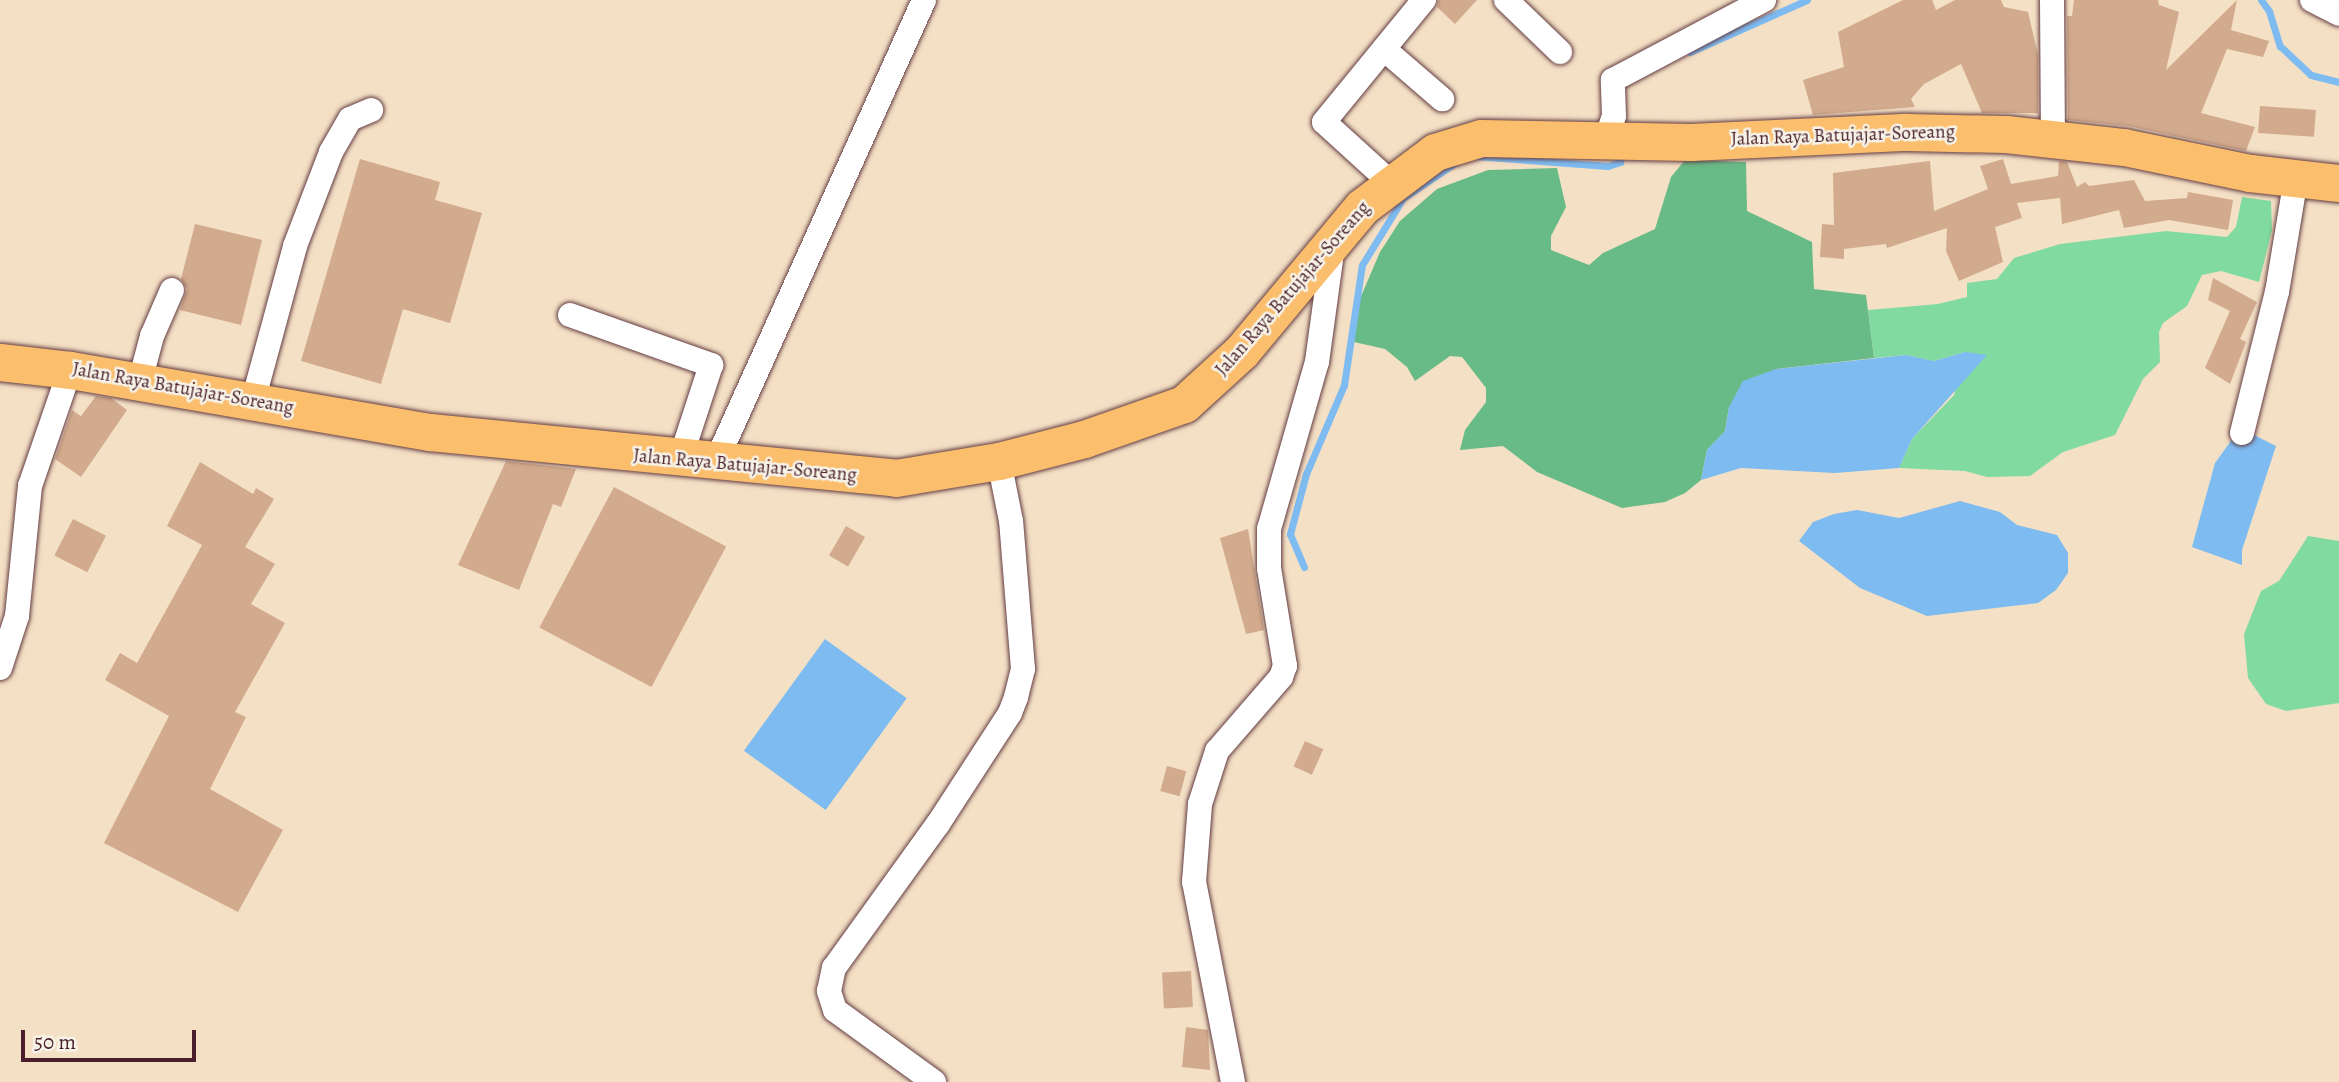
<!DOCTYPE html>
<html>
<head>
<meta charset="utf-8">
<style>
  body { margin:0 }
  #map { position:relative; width:2339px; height:1082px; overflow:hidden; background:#f4e0c5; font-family:Alegreya,serif }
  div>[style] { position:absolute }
  .green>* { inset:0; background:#81dba1 }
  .forest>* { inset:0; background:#68bb87 }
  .water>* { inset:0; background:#7ebbf1; transform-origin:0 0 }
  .stream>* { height:7px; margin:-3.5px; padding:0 3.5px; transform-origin:3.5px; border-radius:3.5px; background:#7ebbf1 }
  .building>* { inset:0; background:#d2aa8d; transform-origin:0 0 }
  .roads { filter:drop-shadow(0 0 2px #643c42) drop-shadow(0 0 2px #643c42) }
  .minor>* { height:24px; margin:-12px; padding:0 12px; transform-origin:12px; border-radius:12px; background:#fff }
  .highway>* { height:37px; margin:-18.5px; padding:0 18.5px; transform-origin:18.5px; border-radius:18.5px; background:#fabe6d }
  span { translate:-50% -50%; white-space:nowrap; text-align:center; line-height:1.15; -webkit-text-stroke:5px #f7f3e8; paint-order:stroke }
  .street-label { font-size:19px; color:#4a1f2b }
  .scale { position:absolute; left:21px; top:1030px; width:175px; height:32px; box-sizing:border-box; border:4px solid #4a1f2b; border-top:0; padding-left:9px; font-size:21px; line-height:24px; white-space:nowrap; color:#4a1f2b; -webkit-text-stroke:5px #f7f3e8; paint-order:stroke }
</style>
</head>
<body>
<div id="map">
  <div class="green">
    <div style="clip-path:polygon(2242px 197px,2271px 201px,2272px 230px,2259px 282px,2221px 271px,2202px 275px,2187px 306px,2163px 323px,2159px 332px,2160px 362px,2143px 379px,2115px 435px,2063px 452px,2030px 476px,1987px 477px,1965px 471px,1899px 468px,1912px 439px,1954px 395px,1965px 352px,1934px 361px,1906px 355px,1874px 358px,1868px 310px,1938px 304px,1967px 297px,1967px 283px,1997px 279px,2014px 258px,2060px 244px,2166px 231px,2227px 237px,2236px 227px)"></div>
    <div style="clip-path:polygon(2308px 536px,2339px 541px,2339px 703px,2286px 711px,2266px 704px,2248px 678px,2244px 634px,2261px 591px,2279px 581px)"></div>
  </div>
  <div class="forest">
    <div style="clip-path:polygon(1685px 160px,1746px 162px,1747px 211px,1812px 242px,1814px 289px,1866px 295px,1874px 358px,1776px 369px,1729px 407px,1725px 431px,1707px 450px,1701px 480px,1685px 493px,1665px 502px,1622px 508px,1537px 472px,1503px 446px,1460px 450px,1465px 430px,1486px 402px,1486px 388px,1462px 357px,1450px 356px,1415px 381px,1407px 367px,1385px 349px,1354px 342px,1356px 308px,1380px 252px,1400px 221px,1437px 189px,1488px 170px,1557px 168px,1566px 207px,1551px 236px,1551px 250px,1589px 265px,1603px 253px,1655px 229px,1671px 177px)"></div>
  </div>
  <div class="water">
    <div style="clip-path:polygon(1965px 352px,1987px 355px,1912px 439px,1899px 468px,1835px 473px,1741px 468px,1701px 480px,1707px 450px,1725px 431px,1729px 407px,1743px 381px,1776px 369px,1906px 355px,1934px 361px)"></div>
    <div style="clip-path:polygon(2250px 433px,2276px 446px,2242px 550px,2242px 565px,2192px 547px,2215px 463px,2233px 438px)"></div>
    <div style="clip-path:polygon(1960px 501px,2000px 512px,2017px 525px,2057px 535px,2068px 553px,2068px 573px,2056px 590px,2038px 603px,1927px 616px,1860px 588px,1799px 541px,1813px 522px,1834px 514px,1857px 510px,1899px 518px)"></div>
    <div style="left:825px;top:639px;width:101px;height:138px;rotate:36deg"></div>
  </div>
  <div class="stream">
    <div style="left:2261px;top:0;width:14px;rotate:54deg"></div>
    <div style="left:2269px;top:11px;width:37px;rotate:73deg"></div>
    <div style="left:2280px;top:46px;width:42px;rotate:43.1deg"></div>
    <div style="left:2311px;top:75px;width:29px;rotate:14deg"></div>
    <div style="left:1690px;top:52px;width:128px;rotate:-24deg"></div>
    <div style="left:1475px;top:156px;width:133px;rotate:4.3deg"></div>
    <div style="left:1608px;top:166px;width:13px;rotate:-18deg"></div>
    <div style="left:1620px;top:162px;width:7px;rotate:-98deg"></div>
    <div style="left:1304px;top:567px;width:36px;rotate:-113deg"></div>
    <div style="left:1290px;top:534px;width:62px;rotate:-75.1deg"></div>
    <div style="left:1306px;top:474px;width:97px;rotate:-66.9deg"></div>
    <div style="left:1344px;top:385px;width:121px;rotate:-81.5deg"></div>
    <div style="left:1362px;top:265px;width:79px;rotate:-58.5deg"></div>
    <div style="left:1403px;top:198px;width:66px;rotate:-33.9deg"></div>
  </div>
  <div class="building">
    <div style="clip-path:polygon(1439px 0,1477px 0,1455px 24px,1437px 7px)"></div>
    <div style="clip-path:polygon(1903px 0,1932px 0,1936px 10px,1955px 0,2001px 0,2004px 7px,2028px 12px,2038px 55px,2038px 113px,1982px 113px,1961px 64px,1924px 84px,1911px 99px,1915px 107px,1813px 115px,1803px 80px,1844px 67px,1838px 32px)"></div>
    <div style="clip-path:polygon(2074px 0,2158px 0,2159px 5px,2179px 12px,2166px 70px,2237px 0,2231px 30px,2269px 41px,2263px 57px,2227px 49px,2201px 113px,2255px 127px,2246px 151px,2128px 126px,2068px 120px,2067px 16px,2072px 16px)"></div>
    <div style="left:2260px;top:106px;width:56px;height:27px;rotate:4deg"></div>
    <div style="clip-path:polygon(360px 159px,440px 182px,435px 200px,482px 213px,450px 323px,403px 309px,381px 384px,301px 361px)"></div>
    <div style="clip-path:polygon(2003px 159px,2011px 184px,2058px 176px,2059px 161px,2067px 162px,2077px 187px,2085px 182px,2089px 186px,2134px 180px,2145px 201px,2187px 198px,2188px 192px,2233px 200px,2228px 230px,2169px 220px,2124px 228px,2119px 210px,2062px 224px,2060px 198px,2017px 203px,2022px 218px,1995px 227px,2003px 262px,1959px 281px,1946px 251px,1947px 228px,1887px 248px,1886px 244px,1844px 249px,1844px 259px,1820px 257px,1822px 224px,1834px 225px,1833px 173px,1930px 161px,1934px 211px,1988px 189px,1980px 166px)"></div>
    <div style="clip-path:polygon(195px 224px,262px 240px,241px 325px,180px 310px,187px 289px,181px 279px)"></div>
    <div style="clip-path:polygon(2213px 278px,2257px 302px,2240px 339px,2246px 342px,2230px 384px,2205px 368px,2230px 311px,2208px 300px)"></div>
    <div style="clip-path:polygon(96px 396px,111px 398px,127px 410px,81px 477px,55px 459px,72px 410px,81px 416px)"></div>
    <div style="clip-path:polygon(506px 461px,576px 469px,561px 507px,553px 504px,519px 590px,458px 565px)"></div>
    <div style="clip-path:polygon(200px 462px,253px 494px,256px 488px,274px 499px,245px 547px,275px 564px,251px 604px,285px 623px,235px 712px,246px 717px,210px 789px,283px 830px,238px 912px,104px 843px,169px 716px,105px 680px,120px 653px,137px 663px,202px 545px,167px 526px)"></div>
    <div style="left:614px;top:487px;width:127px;height:159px;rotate:28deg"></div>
    <div style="left:73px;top:519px;width:37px;height:41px;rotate:27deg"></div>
    <div style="left:846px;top:526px;width:22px;height:34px;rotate:30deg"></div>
    <div style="clip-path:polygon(1248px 529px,1264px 630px,1246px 634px,1220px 538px)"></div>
    <div style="left:1305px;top:741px;width:20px;height:28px;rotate:24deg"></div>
    <div style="left:1167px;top:766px;width:20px;height:26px;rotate:15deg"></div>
    <div style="left:1191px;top:971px;width:36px;height:29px;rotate:87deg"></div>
    <div style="clip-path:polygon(1186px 1027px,1208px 1030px,1210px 1070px,1182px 1067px)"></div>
  </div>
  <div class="roads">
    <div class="minor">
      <div style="left:1506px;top:0;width:75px;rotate:43.9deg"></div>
      <div style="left:2052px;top:0;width:138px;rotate:89.6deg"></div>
      <div style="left:2312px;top:0;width:30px;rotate:27deg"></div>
      <div style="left:1384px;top:49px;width:77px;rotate:40.8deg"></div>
      <div style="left:1606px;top:139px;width:24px;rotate:-71deg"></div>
      <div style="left:1614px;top:116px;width:36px;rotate:-92deg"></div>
      <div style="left:1613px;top:80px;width:171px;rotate:-27.9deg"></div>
      <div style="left:1390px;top:182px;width:89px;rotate:-137.7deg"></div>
      <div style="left:1324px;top:122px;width:158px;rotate:-50.7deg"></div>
      <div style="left:570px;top:315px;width:150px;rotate:19.5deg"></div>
      <div style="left:711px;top:365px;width:100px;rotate:108.1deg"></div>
      <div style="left:140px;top:381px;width:47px;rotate:-75.1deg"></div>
      <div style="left:152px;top:336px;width:50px;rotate:-66.5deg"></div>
      <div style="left:253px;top:401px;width:161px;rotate:-74.8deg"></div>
      <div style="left:295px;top:246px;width:101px;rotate:-69deg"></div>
      <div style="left:331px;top:152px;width:38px;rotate:-60deg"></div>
      <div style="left:350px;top:119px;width:23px;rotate:-23deg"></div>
      <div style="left:2242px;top:433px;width:145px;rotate:-76.1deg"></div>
      <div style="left:2277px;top:292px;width:116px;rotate:-80.5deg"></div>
      <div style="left:715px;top:464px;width:509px;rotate:-65.75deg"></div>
      <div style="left:0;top:668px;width:55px;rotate:-71.9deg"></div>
      <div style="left:17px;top:616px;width:131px;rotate:-84.3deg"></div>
      <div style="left:30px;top:486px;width:123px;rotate:-71deg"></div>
      <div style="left:934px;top:1082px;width:122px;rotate:-144deg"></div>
      <div style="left:835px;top:1010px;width:20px;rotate:-108deg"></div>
      <div style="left:829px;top:991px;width:24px;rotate:-78deg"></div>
      <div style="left:834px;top:968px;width:178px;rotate:-54.2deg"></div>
      <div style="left:938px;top:824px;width:132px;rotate:-57deg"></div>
      <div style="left:1010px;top:713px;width:17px;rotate:-69deg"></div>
      <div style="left:1016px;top:697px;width:29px;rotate:-76deg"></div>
      <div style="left:1023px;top:669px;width:148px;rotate:-94.6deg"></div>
      <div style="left:1011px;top:521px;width:61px;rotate:-101.3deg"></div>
      <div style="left:1233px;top:1082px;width:204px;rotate:-101deg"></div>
      <div style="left:1194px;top:882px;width:78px;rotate:-85.6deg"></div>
      <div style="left:1200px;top:804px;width:56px;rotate:-72.2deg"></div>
      <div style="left:1217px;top:751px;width:98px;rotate:-49.1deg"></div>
      <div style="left:1281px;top:677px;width:12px;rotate:-70deg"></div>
      <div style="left:1285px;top:666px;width:99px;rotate:-99.3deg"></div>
      <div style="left:1269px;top:568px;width:39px;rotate:-90deg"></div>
      <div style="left:1269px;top:529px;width:174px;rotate:-74deg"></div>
      <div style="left:1317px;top:362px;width:118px;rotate:-82.2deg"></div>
    </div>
    <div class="highway">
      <div style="left:0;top:362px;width:70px;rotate:6.5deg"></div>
      <div style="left:70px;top:370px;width:365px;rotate:9.8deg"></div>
      <div style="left:430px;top:432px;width:468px;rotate:5.6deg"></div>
      <div style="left:896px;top:478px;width:104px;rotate:-9.4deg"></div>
      <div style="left:999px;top:461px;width:88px;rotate:-14.5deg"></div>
      <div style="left:1084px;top:439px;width:106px;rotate:-19.3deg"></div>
      <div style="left:1184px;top:404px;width:79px;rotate:-42.4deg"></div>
      <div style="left:1242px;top:351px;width:187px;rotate:-50.2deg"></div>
      <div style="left:1362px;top:207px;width:91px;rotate:-37deg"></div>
      <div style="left:1435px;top:152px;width:48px;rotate:-16.9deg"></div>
      <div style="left:1481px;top:138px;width:210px;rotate:1.1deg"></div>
      <div style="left:1691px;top:142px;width:216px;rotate:-2.7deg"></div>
      <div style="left:1907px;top:132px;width:99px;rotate:1.2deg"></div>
      <div style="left:2006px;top:134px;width:119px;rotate:6.3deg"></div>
      <div style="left:2124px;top:147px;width:129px;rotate:11.7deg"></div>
      <div style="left:2250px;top:173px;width:90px;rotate:6.4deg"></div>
    </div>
  </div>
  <div class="street-label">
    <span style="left:1843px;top:136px;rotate:-2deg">Jalan Raya Batujajar-Soreang</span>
    <span style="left:1293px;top:289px;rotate:-49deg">Jalan Raya Batujajar-Soreang</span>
    <span style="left:183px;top:389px;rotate:10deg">Jalan Raya Batujajar-Soreang</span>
    <span style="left:745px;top:466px;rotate:5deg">Jalan Raya Batujajar-Soreang</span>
  </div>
  <div class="scale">50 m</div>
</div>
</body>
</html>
